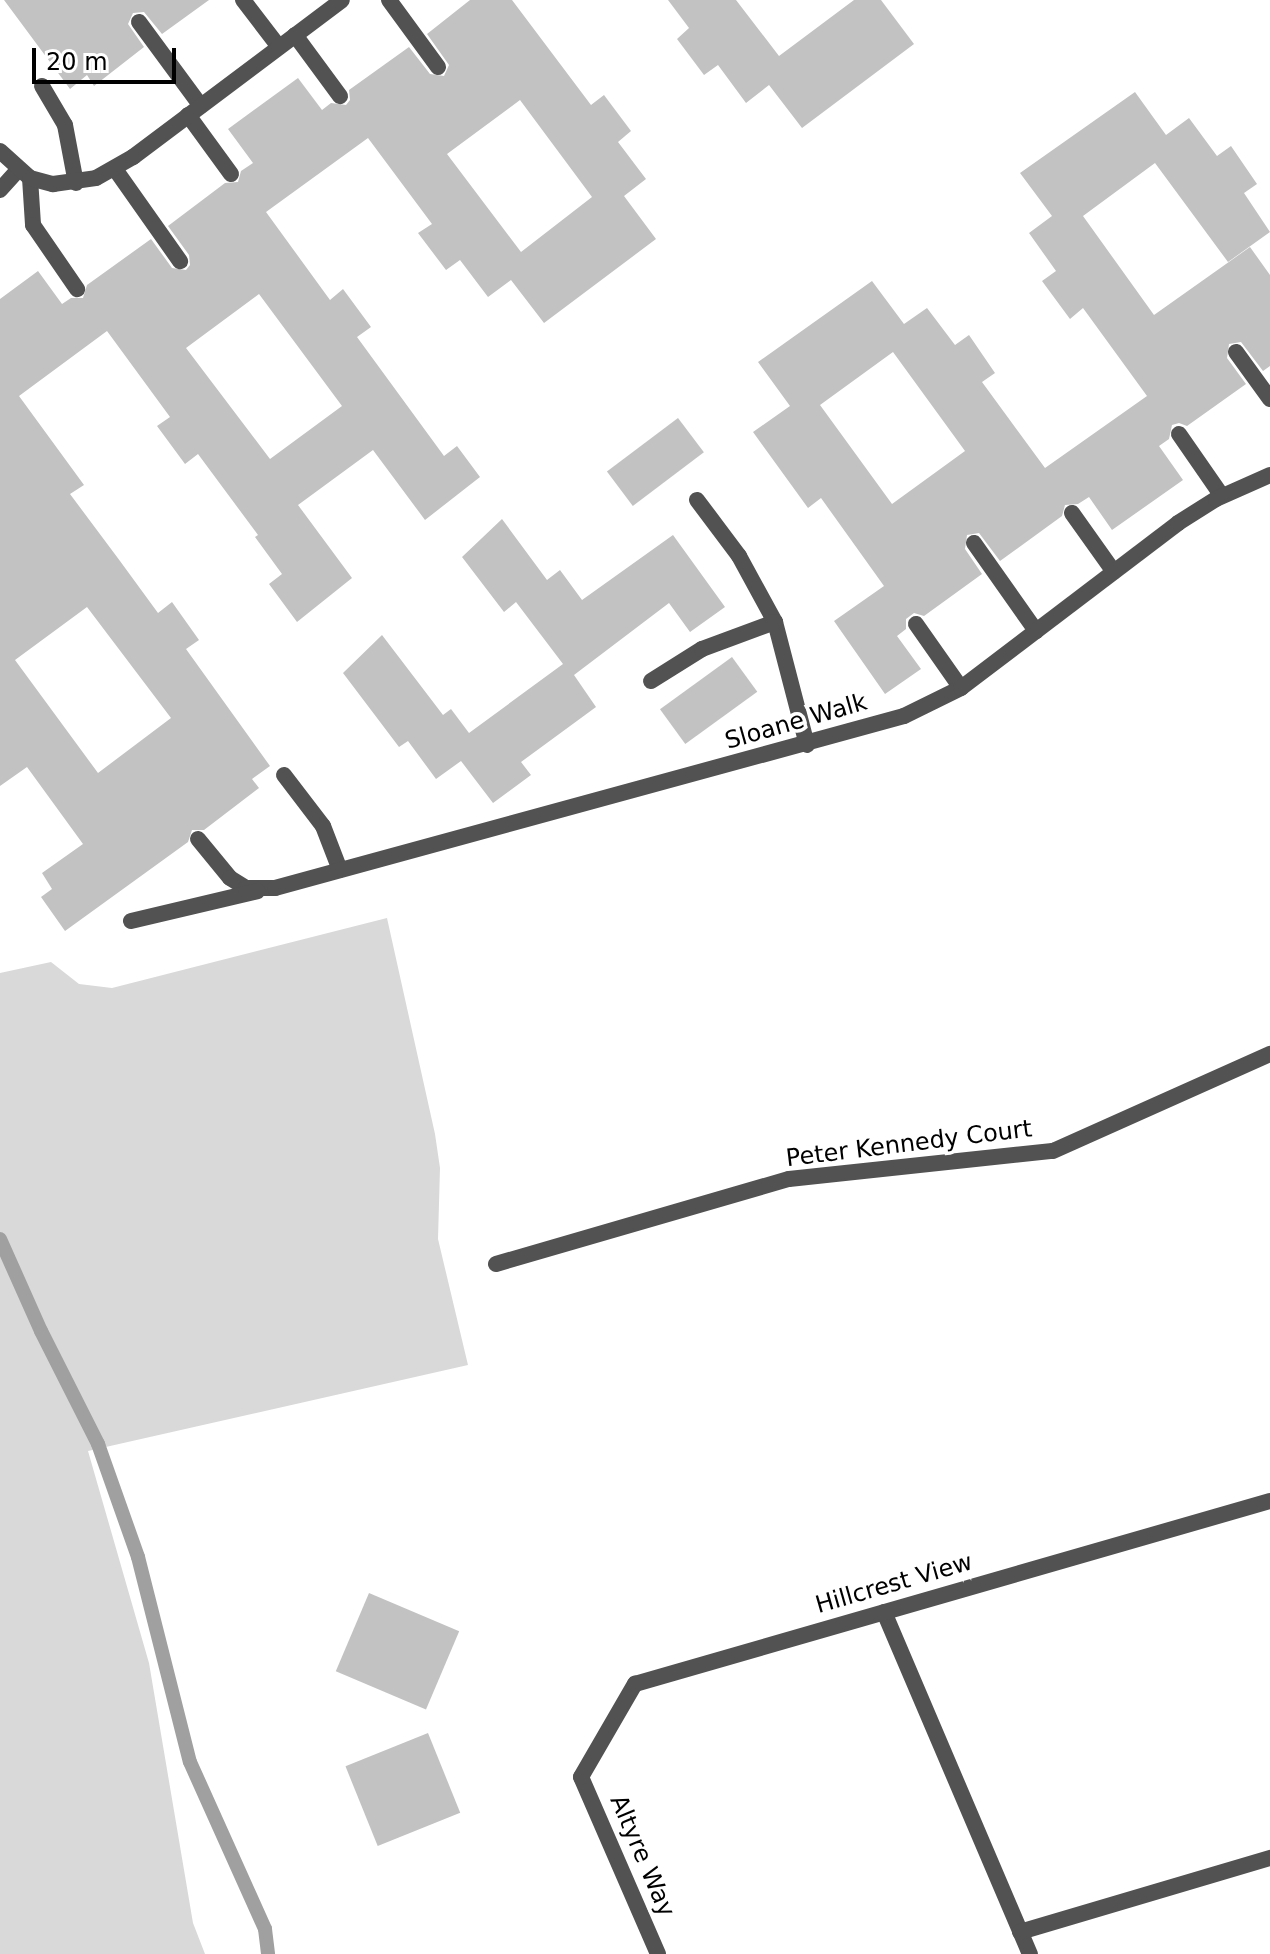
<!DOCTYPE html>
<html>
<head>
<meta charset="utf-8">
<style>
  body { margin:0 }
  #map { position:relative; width:1270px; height:1954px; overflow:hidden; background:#fff; font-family:"DejaVu Sans",sans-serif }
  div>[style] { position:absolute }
  .green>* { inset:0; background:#d9d9d9 }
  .stream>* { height:14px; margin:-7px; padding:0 7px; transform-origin:7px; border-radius:7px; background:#a0a0a0 }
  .building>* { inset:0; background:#c2c2c2; transform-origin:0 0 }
  .lane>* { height:16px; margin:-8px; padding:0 8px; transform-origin:8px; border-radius:8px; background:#525252 }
  .street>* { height:16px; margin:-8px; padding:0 8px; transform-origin:8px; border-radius:8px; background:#525252 }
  span { translate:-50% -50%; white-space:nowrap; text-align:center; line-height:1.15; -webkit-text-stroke:7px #fff; paint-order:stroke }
  .street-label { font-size:24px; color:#000 }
  .scale { position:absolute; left:32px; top:48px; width:144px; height:36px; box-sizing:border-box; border:4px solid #000; border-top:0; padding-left:10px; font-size:24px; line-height:28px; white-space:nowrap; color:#000; -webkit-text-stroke:6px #fff; paint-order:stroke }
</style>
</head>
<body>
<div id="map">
  <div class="green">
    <div style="clip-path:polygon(387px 918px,435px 1134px,440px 1168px,438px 1239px,468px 1365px,88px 1451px,149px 1663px,193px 1923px,205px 1954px,0 1954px,0 973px,51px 962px,79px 984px,112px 988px)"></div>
  </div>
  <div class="stream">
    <div style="left:0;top:1239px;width:101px;rotate:66deg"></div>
    <div style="left:41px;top:1331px;width:127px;rotate:63.2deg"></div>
    <div style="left:98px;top:1444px;width:120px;rotate:70.5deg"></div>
    <div style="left:138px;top:1557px;width:211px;rotate:75.8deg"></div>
    <div style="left:190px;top:1762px;width:183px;rotate:65.8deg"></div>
    <div style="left:265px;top:1929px;width:25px;rotate:83deg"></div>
  </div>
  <div class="building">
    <div style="clip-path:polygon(4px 0,209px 0,162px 34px,144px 12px,133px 13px,128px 24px,144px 47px,94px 86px,87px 75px,70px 89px)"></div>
    <div style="clip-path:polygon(evenodd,470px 0,512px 0,591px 105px,604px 95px,631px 131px,618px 142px,646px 179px,624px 196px,656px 239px,544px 323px,511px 280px,488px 297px,460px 260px,446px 270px,418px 233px,432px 224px,368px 138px,266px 212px,330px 300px,343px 289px,371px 327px,357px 337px,444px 456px,457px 446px,480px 477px,425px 520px,373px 450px,298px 505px,352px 578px,297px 622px,269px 584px,282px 574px,255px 537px,258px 535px,198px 454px,185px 464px,157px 426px,170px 417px,107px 331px,19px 396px,84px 485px,70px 494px,120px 561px,158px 613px,172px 602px,199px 640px,186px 649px,270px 766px,252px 779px,259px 788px,204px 830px,192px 830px,188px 842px,65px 931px,41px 897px,52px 889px,42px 873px,83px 844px,27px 767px,0 786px,0 299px,38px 271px,62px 304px,71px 298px,83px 298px,87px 285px,151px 239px,172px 268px,186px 270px,190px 265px,189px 255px,168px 226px,225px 183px,238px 182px,241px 171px,253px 163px,228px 129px,298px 78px,322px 110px,331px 103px,346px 105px,350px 100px,349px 90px,409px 47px,430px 74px,444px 76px,449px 65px,427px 34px,470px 0,520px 100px,592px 197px,521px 252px,447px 154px,520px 100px,470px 0,259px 294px,342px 406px,270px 459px,186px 348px,259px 294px,470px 0,87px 607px,171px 718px,98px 773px,15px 660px,87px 607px)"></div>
    <div style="clip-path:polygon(668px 0,736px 0,779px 56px,854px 0,881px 0,914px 44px,802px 128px,769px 85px,746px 103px,718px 65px,704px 75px,677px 39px,689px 28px)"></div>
    <div style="clip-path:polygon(evenodd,1135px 92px,1166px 135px,1189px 118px,1217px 156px,1231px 146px,1257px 184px,1244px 193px,1270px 232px,1228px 262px,1155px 163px,1083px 216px,1154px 315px,1250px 247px,1270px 275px,1270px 366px,1263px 371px,1241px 342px,1229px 344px,1227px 358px,1246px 384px,1187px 426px,1179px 423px,1172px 425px,1169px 439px,1159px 446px,1183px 480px,1112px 530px,1089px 497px,1078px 504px,1065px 505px,1062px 516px,1000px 561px,979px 533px,967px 535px,965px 549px,982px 574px,924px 616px,914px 613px,906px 619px,906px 629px,897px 636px,921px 669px,885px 694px,834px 621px,884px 586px,821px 498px,808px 508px,753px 432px,790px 406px,758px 362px,872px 281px,904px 324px,927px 308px,955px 345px,969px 335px,995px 373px,982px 382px,1045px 468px,1147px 396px,1083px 308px,1070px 319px,1042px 281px,1056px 271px,1029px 233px,1052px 216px,1020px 173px,1135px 92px,893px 352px,965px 451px,892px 504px,820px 405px,893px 352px)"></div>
    <div style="left:678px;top:418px;width:43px;height:89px;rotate:53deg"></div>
    <div style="clip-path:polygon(502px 519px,547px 580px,560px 570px,582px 600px,673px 535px,725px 607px,690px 632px,669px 603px,574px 675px,596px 707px,521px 762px,531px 775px,493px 803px,461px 761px,436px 779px,408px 741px,399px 747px,343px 673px,382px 635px,443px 715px,451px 709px,469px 733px,563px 664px,516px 602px,504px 612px,462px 557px)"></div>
    <div style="left:732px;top:657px;width:43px;height:89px;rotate:54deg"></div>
    <div style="left:369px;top:1593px;width:98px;height:85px;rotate:23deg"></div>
    <div style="left:428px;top:1733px;width:86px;height:89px;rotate:68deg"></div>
  </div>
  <div class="lane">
    <div style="left:243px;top:0;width:59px;rotate:52.5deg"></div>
    <div style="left:389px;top:0;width:83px;rotate:53.8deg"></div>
    <div style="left:139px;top:22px;width:104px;rotate:53.6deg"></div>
    <div style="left:295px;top:35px;width:76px;rotate:53.6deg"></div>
    <div style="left:42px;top:86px;width:45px;rotate:59.5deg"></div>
    <div style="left:65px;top:125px;width:59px;rotate:79.3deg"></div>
    <div style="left:188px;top:115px;width:73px;rotate:53.9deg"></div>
    <div style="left:115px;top:169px;width:113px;rotate:54.8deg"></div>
    <div style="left:30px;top:178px;width:47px;rotate:86.3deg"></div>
    <div style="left:33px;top:225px;width:78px;rotate:55.5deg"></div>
    <div style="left:0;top:190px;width:27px;rotate:-48deg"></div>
    <div style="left:1236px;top:352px;width:58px;rotate:54.1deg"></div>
    <div style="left:1179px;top:434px;width:75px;rotate:55.3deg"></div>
    <div style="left:1072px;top:513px;width:72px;rotate:54.6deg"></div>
    <div style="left:974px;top:543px;width:108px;rotate:54.8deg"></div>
    <div style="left:916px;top:624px;width:78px;rotate:54.9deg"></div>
    <div style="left:651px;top:681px;width:60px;rotate:-32.1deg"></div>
    <div style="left:702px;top:649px;width:78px;rotate:-20.3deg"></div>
    <div style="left:284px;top:775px;width:64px;rotate:52.6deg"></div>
    <div style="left:323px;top:826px;width:47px;rotate:68.9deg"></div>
    <div style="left:884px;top:1612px;width:372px;rotate:66.9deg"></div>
    <div style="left:1020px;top:1932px;width:261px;rotate:-16.5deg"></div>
  </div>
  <div class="street">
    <div style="left:0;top:151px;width:40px;rotate:42deg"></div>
    <div style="left:30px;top:178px;width:24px;rotate:15deg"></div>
    <div style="left:53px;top:184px;width:43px;rotate:-7.9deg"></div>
    <div style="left:96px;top:178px;width:43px;rotate:-29.6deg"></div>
    <div style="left:133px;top:157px;width:261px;rotate:-36.9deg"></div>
    <div style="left:697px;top:500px;width:70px;rotate:53.1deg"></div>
    <div style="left:739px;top:556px;width:75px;rotate:61.4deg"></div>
    <div style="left:775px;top:622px;width:127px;rotate:75.4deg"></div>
    <div style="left:198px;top:839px;width:50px;rotate:50.6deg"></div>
    <div style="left:230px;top:878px;width:19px;rotate:32deg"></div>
    <div style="left:246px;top:888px;width:29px"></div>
    <div style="left:275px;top:888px;width:652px;rotate:-15.29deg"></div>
    <div style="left:904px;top:716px;width:64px;rotate:-26.2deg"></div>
    <div style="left:961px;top:688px;width:273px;rotate:-37.2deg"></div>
    <div style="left:1178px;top:523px;width:45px;rotate:-32.3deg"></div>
    <div style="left:1216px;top:499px;width:59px;rotate:-24deg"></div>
    <div style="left:131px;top:921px;width:130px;rotate:-13.3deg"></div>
    <div style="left:496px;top:1264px;width:305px;rotate:-16.2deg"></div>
    <div style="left:789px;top:1179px;width:265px;rotate:-6.1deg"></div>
    <div style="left:1053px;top:1151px;width:238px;rotate:-24.1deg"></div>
    <div style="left:658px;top:1954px;width:193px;rotate:-113.5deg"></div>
    <div style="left:581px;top:1777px;width:108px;rotate:-59.9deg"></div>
    <div style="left:635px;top:1684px;width:661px;rotate:-16.08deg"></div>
  </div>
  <div class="street-label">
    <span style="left:796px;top:722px;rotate:-16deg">Sloane Walk</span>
    <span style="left:909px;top:1144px;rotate:-7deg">Peter Kennedy Court</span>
    <span style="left:894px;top:1584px;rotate:-16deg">Hillcrest View</span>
    <span style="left:642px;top:1856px;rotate:67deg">Altyre Way</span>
  </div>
  <div class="scale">20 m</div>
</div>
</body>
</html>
